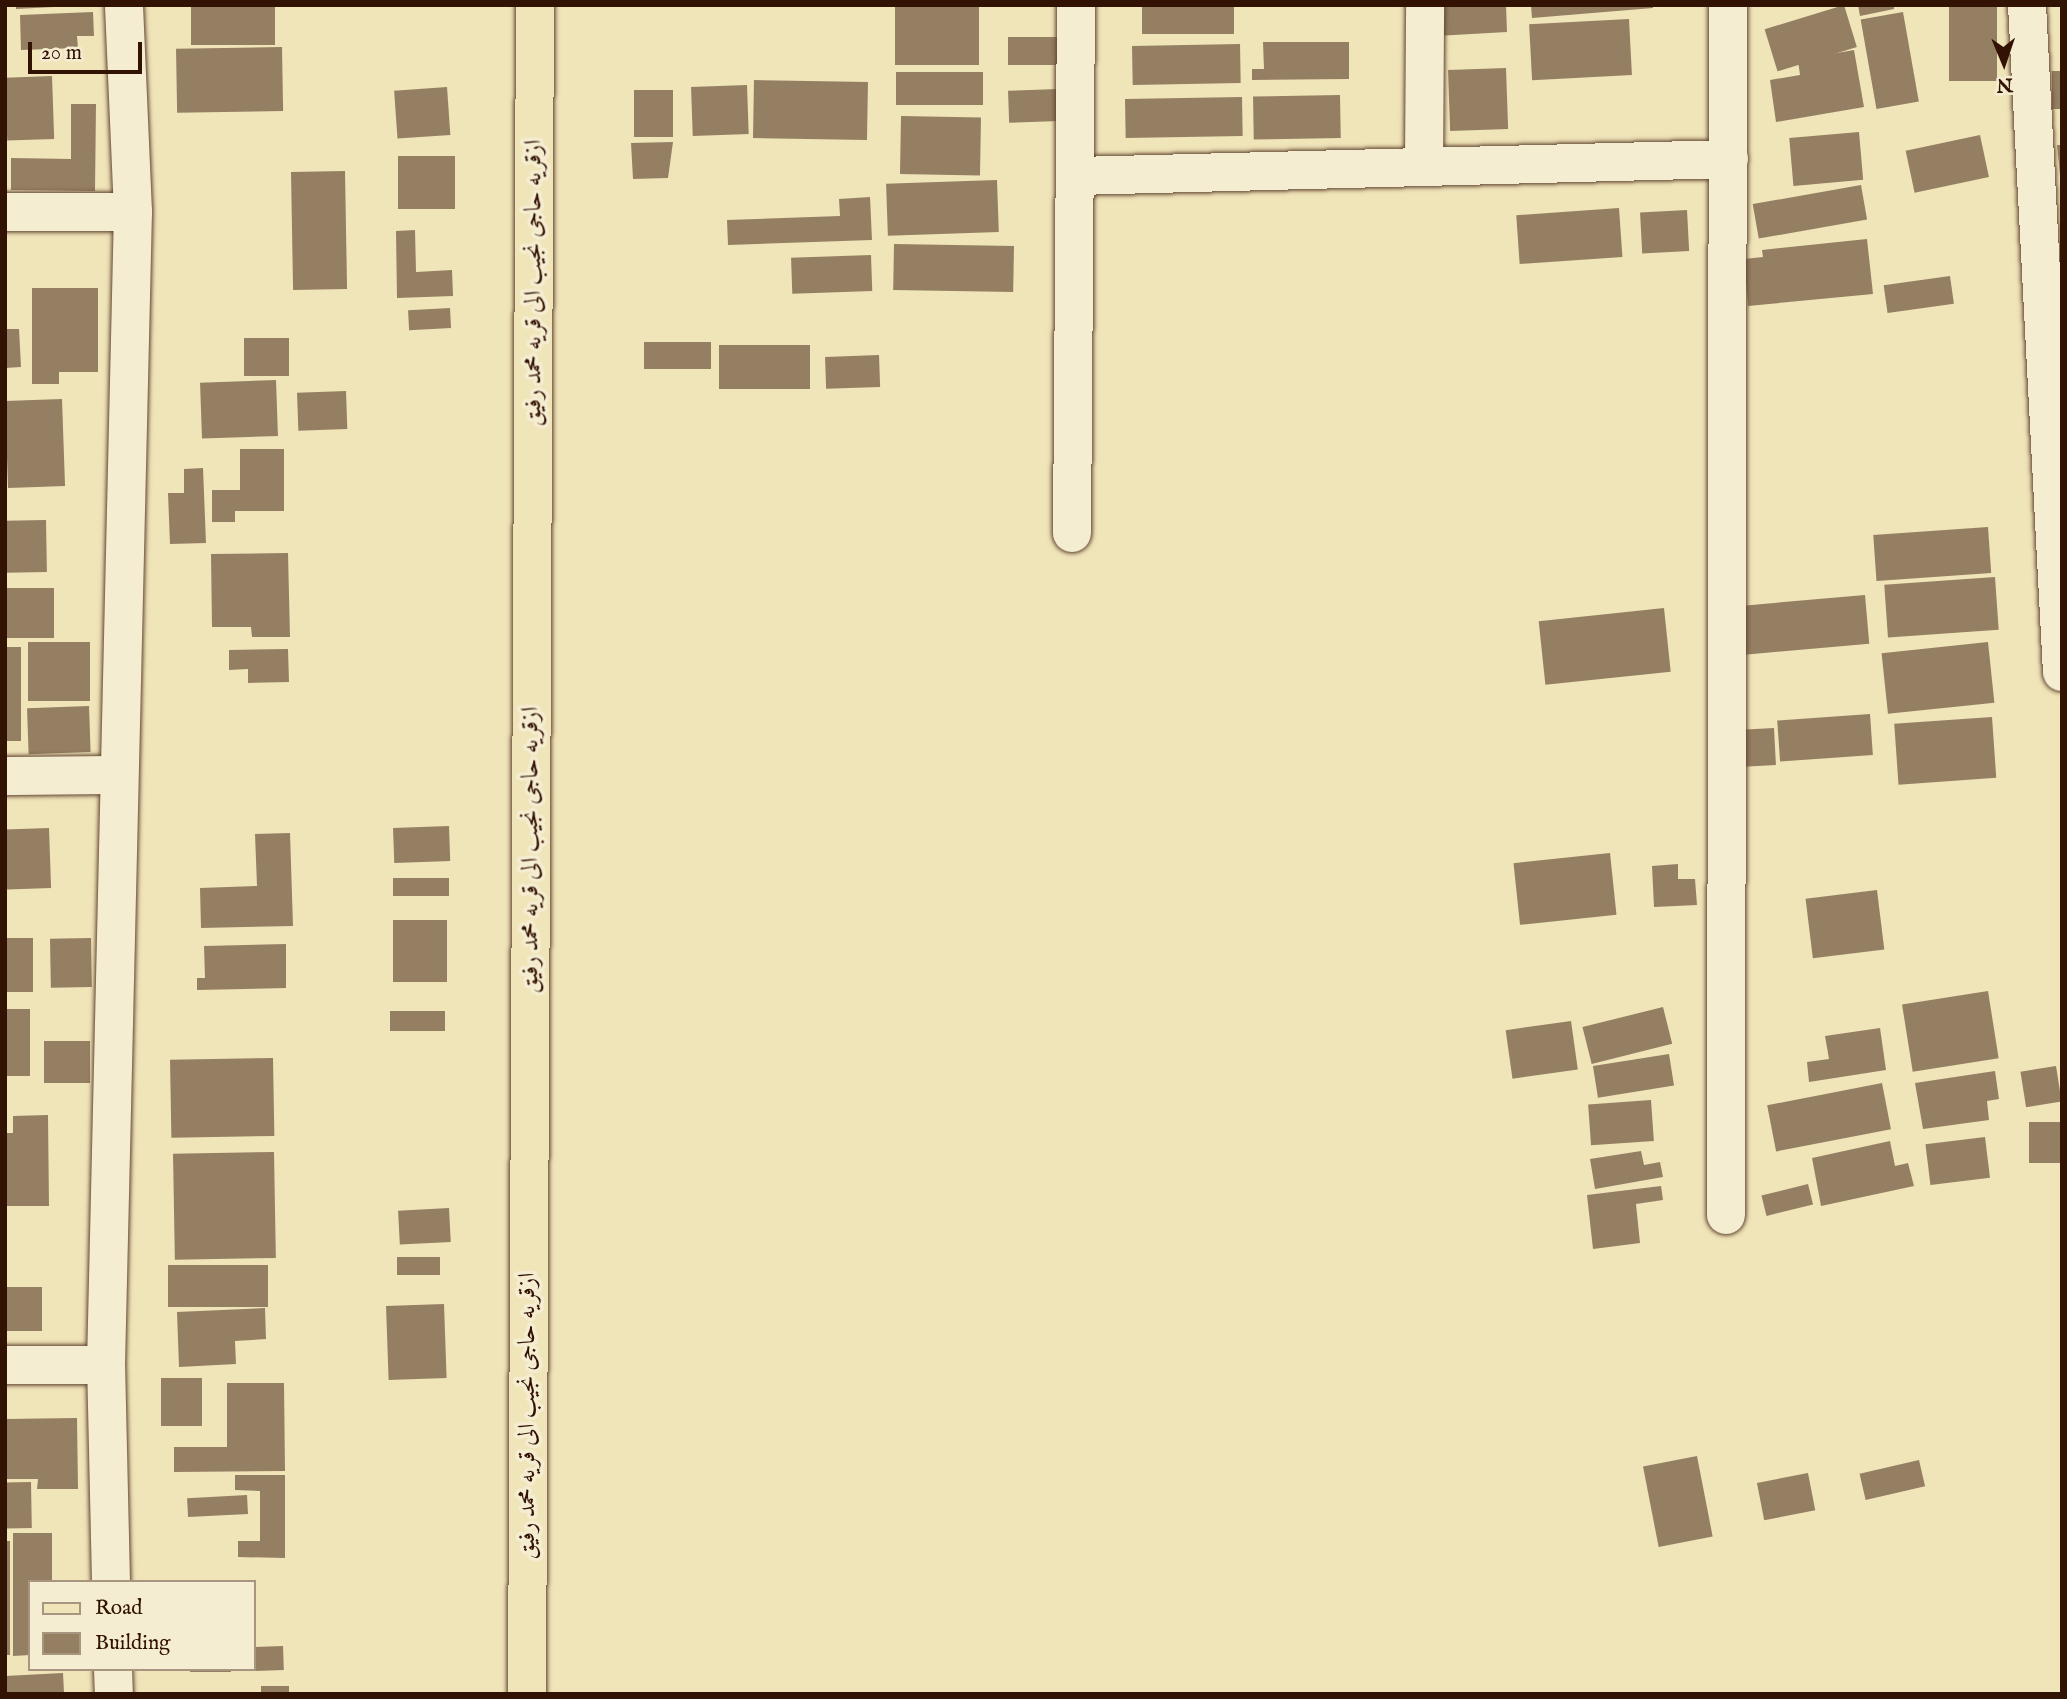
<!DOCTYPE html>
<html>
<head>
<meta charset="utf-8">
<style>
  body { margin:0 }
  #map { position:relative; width:2067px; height:1699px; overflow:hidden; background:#f0e4b9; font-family:"IM FELL English",Amiri,serif }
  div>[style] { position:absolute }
  .building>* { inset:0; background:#957f62; transform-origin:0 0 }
  .roads { filter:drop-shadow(0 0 2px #624630) drop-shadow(0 0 2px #624630) }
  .minor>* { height:38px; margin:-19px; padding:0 19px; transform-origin:19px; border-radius:19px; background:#f5edd2 }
  .major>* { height:38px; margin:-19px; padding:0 19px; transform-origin:19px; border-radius:19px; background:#f0e4b9 }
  span { translate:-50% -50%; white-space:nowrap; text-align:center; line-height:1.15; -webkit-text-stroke:7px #f5edd2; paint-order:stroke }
  .street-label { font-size:24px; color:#321203 }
  .frame { position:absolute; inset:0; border:7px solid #321203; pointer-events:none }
  .legend { position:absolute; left:28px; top:1580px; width:228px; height:91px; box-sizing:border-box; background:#f5edd2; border:2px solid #a7957f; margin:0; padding:9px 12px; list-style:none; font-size:21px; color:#321203 }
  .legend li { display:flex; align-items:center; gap:14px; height:35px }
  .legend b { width:35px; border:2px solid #a7957f }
  .north { position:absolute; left:1969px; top:28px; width:70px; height:70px; -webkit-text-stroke:5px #f5edd2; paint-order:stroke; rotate:178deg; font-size:19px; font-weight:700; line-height:28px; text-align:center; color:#321203 }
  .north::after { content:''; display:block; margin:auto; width:24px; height:32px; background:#321203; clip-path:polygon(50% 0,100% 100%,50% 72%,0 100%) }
  .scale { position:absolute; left:28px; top:42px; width:114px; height:32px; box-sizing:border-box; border:4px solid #321203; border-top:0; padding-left:9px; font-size:21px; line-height:24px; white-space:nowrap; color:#321203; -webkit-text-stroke:5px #f5edd2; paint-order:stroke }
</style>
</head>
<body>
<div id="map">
  <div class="building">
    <div style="clip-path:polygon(16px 5px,54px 5px,54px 7px,16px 9px)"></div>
    <div style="left:191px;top:5px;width:84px;height:40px"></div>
    <div style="left:895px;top:5px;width:84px;height:60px"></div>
    <div style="left:1142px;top:5px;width:92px;height:29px"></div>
    <div style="clip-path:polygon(1434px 5px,1506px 5px,1507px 32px,1436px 36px)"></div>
    <div style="clip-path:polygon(1531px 5px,1653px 5px,1653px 8px,1532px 18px)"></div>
    <div style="left:1844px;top:5px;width:44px;height:83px;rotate:73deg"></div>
    <div style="clip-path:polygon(1858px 5px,1894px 5px,1894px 9px,1860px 16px)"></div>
    <div style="left:1949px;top:5px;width:48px;height:76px"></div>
    <div style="clip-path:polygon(93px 12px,94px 36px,77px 36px,78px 48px,21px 50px,20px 15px)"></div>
    <div style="left:1903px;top:12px;width:91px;height:43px;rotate:80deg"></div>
    <div style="left:1629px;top:19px;width:56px;height:100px;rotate:87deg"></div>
    <div style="left:1008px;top:37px;width:51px;height:28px"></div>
    <div style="clip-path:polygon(1263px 42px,1349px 42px,1349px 79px,1252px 80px,1252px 69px,1264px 69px)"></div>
    <div style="left:1240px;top:44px;width:39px;height:108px;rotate:89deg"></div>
    <div style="left:282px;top:47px;width:64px;height:106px;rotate:89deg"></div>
    <div style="clip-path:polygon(1854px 50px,1864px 107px,1776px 122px,1770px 80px,1800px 75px,1798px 60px)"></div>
    <div style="left:1506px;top:68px;width:61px;height:58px;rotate:88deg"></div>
    <div style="left:2052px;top:71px;width:10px;height:38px"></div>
    <div style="left:983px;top:72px;width:33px;height:87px;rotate:90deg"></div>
    <div style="left:52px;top:76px;width:63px;height:47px;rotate:88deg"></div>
    <div style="left:754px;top:80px;width:114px;height:58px;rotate:1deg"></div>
    <div style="left:747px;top:85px;width:49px;height:56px;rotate:88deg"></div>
    <div style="left:447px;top:87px;width:48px;height:53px;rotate:86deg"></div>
    <div style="left:1058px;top:89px;width:32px;height:50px;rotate:88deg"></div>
    <div style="left:634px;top:90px;width:39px;height:47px"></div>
    <div style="left:1340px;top:95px;width:43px;height:87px;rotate:89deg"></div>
    <div style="left:1242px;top:97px;width:39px;height:117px;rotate:89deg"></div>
    <div style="clip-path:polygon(71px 104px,96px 104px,95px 191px,11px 190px,11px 158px,71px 159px)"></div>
    <div style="left:901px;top:116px;width:80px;height:58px;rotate:1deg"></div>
    <div style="left:1859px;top:132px;width:48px;height:70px;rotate:85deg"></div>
    <div style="left:1980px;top:135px;width:43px;height:76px;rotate:78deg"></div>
    <div style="clip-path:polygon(673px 142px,668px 178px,633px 179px,631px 143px)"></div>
    <div style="clip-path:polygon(2057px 145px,2062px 145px,2062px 174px,2060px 175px)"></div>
    <div style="left:455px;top:156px;width:53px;height:57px;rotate:90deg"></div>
    <div style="left:345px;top:171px;width:118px;height:54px;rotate:89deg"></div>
    <div style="left:997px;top:180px;width:52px;height:111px;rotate:88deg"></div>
    <div style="left:1861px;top:185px;width:35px;height:110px;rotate:80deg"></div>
    <div style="clip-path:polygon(870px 197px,872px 240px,728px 245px,727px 220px,840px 216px,839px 199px)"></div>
    <div style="left:1619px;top:208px;width:49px;height:103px;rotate:86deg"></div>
    <div style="left:1687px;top:210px;width:41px;height:47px;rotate:87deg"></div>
    <div style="clip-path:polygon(415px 230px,416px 272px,452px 270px,453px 296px,397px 298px,396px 231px)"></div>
    <div style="clip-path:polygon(1867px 239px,1873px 294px,1748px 306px,1744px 259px,1763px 257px,1762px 250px)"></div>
    <div style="left:894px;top:244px;width:120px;height:46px;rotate:1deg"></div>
    <div style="left:871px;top:255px;width:36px;height:80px;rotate:88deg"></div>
    <div style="left:1950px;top:276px;width:28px;height:67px;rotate:82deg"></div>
    <div style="clip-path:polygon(32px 288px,98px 288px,98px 372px,59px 372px,59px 384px,32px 384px)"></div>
    <div style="left:450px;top:308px;width:20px;height:42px;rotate:87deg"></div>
    <div style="clip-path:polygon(5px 329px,19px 329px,21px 367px,5px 368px)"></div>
    <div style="left:289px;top:338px;width:38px;height:45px;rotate:90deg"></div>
    <div style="left:711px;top:342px;width:27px;height:67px;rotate:90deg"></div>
    <div style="left:719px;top:345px;width:91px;height:44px"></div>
    <div style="left:879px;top:355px;width:32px;height:54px;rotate:88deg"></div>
    <div style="left:276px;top:380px;width:56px;height:76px;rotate:88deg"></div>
    <div style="left:346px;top:391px;width:38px;height:49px;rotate:88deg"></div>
    <div style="left:62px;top:399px;width:87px;height:57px;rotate:88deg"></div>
    <div style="clip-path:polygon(240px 449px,284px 449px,284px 511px,235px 511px,235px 522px,212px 522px,212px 490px,240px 490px)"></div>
    <div style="clip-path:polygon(203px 468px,206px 543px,170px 544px,168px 493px,184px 493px,184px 469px)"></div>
    <div style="left:46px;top:520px;width:52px;height:41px;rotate:89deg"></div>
    <div style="left:1988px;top:527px;width:46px;height:115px;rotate:86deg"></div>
    <div style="clip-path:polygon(288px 553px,290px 637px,252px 637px,251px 627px,212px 627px,211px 554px)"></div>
    <div style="left:1995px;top:577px;width:53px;height:111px;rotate:86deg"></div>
    <div style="left:5px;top:588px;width:49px;height:50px"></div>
    <div style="left:1865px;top:595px;width:49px;height:128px;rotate:85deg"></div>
    <div style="left:1664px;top:608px;width:64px;height:126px;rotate:84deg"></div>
    <div style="left:28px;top:642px;width:62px;height:59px"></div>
    <div style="left:1988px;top:642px;width:61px;height:107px;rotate:84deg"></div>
    <div style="left:5px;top:647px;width:16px;height:94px"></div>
    <div style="clip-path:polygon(288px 649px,289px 682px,248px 683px,248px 669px,229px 670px,229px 650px)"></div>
    <div style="left:89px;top:706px;width:46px;height:62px;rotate:88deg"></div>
    <div style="left:1870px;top:714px;width:41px;height:93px;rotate:86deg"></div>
    <div style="left:1992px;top:717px;width:61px;height:98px;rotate:86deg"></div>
    <div style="left:1774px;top:728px;width:37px;height:42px;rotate:87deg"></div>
    <div style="left:449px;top:826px;width:35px;height:56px;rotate:88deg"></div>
    <div style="left:49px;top:828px;width:60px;height:44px;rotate:88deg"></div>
    <div style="clip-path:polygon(290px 833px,293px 926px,201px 928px,200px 888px,257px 886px,255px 834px)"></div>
    <div style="left:1610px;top:853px;width:62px;height:97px;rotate:84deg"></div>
    <div style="clip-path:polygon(1678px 864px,1678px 879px,1695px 879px,1697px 905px,1654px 907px,1652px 866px)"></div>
    <div style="left:449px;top:878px;width:18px;height:56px;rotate:90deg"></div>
    <div style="left:1877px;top:890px;width:60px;height:72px;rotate:83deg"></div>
    <div style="left:393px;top:920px;width:54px;height:62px"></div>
    <div style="left:5px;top:938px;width:28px;height:54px"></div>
    <div style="left:91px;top:938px;width:49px;height:41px;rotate:89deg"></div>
    <div style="clip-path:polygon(286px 944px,286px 988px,197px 990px,197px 978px,205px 978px,204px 946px)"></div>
    <div style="left:1988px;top:991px;width:68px;height:87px;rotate:81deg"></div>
    <div style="left:1663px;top:1007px;width:38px;height:83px;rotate:76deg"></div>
    <div style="left:5px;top:1009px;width:25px;height:67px"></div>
    <div style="left:390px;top:1011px;width:55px;height:20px"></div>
    <div style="left:1571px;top:1021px;width:49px;height:66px;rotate:82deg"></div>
    <div style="clip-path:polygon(1880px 1028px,1886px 1070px,1809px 1082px,1807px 1062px,1829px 1059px,1825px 1036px)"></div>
    <div style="left:90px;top:1041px;width:42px;height:46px;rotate:90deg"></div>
    <div style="left:1669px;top:1054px;width:32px;height:77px;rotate:81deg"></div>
    <div style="left:273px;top:1058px;width:78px;height:103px;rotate:89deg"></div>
    <div style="left:2056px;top:1066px;width:36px;height:36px;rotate:81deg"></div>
    <div style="clip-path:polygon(1995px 1071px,1999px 1099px,1987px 1101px,1989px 1120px,1923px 1129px,1915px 1083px)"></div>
    <div style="left:1882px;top:1083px;width:47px;height:117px;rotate:79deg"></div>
    <div style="left:1651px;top:1100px;width:41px;height:63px;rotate:86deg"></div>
    <div style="clip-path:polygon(48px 1115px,49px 1206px,5px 1206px,5px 1133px,13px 1133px,13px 1116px)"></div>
    <div style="left:2062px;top:1122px;width:41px;height:33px;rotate:90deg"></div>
    <div style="left:1985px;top:1137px;width:41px;height:60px;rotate:83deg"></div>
    <div style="clip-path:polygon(1890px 1141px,1895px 1166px,1908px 1163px,1914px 1186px,1821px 1206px,1812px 1158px)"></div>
    <div style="clip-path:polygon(1641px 1151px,1644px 1165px,1660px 1162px,1663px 1177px,1595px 1189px,1590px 1159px)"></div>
    <div style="left:274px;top:1152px;width:106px;height:101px;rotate:89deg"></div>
    <div style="left:1808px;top:1184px;width:21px;height:48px;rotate:76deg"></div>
    <div style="clip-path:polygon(1661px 1186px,1663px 1200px,1636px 1204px,1640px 1243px,1593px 1249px,1587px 1195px)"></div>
    <div style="left:449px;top:1208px;width:34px;height:51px;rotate:87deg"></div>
    <div style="left:440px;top:1257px;width:18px;height:43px;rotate:90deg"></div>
    <div style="left:268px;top:1265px;width:42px;height:100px;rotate:90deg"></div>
    <div style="left:5px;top:1287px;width:37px;height:44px"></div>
    <div style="left:444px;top:1304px;width:74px;height:58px;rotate:88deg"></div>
    <div style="clip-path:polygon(265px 1308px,266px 1339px,235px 1341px,236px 1364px,179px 1367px,177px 1312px)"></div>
    <div style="left:161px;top:1378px;width:41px;height:48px"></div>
    <div style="clip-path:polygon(227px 1383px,284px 1383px,285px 1471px,174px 1472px,174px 1447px,227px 1447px)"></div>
    <div style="clip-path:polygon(77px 1418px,78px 1489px,37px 1489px,38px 1479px,5px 1479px,5px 1419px)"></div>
    <div style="left:1697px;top:1456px;width:82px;height:55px;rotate:79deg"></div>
    <div style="left:1919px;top:1460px;width:27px;height:61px;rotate:77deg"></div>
    <div style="left:1808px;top:1473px;width:38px;height:52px;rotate:79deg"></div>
    <div style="clip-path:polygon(235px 1475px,285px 1475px,285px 1558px,238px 1557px,238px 1541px,260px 1541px,260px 1491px,235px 1490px)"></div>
    <div style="left:31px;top:1482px;width:46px;height:26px;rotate:89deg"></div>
    <div style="left:247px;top:1495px;width:19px;height:60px;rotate:87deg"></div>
    <div style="clip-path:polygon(13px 1533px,52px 1533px,52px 1582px,30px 1582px,30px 1655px,13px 1656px)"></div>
    <div style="left:5px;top:1541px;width:5px;height:114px"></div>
    <div style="left:283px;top:1646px;width:24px;height:29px;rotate:88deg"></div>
    <div style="left:190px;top:1669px;width:41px;height:3px"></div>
    <div style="left:63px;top:1673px;width:21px;height:58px;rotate:87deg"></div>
    <div style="left:261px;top:1686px;width:28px;height:8px"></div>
  </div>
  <div class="roads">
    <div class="minor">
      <div style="left:2027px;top:5px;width:668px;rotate:87deg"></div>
      <div style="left:1424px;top:165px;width:160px;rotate:-89.6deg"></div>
      <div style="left:1077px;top:176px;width:652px;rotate:-1.49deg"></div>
      <div style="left:5px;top:212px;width:128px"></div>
      <div style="left:1072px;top:533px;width:528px;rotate:-89.57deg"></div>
      <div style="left:5px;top:776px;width:112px;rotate:-0.5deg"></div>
      <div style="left:1726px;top:1215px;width:1210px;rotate:-89.91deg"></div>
      <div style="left:5px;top:1365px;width:101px"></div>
      <div style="left:111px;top:1582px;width:217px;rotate:-91.3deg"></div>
      <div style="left:106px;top:1365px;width:1153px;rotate:-88.66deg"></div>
      <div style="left:133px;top:212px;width:207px;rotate:-92.5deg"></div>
      <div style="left:113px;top:1669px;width:25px;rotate:88deg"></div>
    </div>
    <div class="major">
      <div style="left:527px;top:1694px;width:1689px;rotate:-89.73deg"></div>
    </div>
  </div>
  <div class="street-label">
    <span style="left:534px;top:283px;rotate:-90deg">ازقریه حاجی نجیب الی قریه محمد رفیق</span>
    <span style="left:531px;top:850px;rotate:-90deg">ازقریه حاجی نجیب الی قریه محمد رفیق</span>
    <span style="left:528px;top:1416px;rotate:-90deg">ازقریه حاجی نجیب الی قریه محمد رفیق</span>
  </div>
  <div class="frame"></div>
  <ul class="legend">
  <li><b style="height:9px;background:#f0e4b9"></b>Road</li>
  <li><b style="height:19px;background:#957f62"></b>Building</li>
  </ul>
  <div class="north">N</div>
  <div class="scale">20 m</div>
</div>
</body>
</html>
